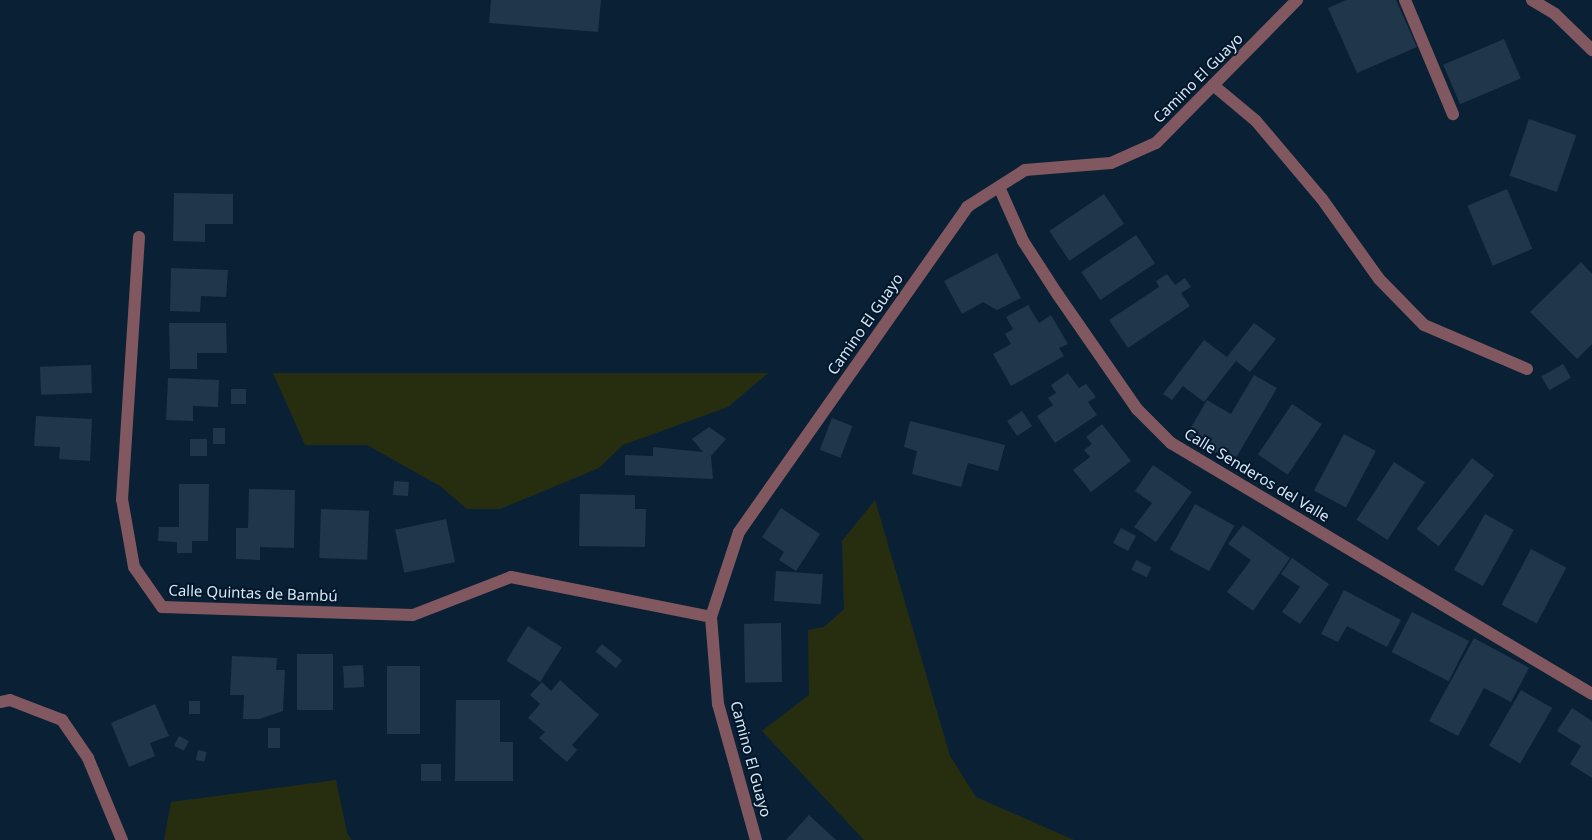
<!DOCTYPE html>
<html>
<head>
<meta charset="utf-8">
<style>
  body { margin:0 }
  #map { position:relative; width:1592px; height:840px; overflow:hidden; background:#0a2135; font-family:"Noto Sans",sans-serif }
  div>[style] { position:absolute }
  .green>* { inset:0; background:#272e10 }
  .building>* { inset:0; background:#1f364b; transform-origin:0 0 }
  .minor>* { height:12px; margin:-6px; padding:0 6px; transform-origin:6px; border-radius:6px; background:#825860 }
  .tertiary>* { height:12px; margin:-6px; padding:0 6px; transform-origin:6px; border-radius:6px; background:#825860 }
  span { translate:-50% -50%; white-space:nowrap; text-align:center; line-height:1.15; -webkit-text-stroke:4px #02172b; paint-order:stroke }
  .street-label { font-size:15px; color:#d8e7f4 }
</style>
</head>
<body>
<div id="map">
  <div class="green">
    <div style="clip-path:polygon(273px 373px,768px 373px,728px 407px,623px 445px,599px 468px,500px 509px,467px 509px,440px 486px,367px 445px,305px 445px)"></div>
    <div style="clip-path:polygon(875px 500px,950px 756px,976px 797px,1074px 840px,864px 840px,762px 731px,809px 695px,808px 630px,824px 627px,844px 609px,842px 541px)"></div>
    <div style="clip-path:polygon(336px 780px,347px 833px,352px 840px,164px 840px,171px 802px)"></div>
  </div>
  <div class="building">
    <div style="clip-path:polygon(491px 0,601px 0,598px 32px,489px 23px)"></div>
    <div style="clip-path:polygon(1346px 0,1396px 0,1417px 47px,1357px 73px,1328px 8px)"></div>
    <div style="left:1504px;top:39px;width:43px;height:66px;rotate:67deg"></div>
    <div style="left:1529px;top:119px;width:50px;height:60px;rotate:19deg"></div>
    <div style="left:1507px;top:189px;width:65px;height:43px;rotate:67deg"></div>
    <div style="clip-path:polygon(174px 193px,233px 194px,233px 224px,205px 224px,205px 242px,173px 241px)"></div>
    <div style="left:1104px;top:194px;width:36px;height:66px;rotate:56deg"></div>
    <div style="left:1136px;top:235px;width:34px;height:66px;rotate:56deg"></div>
    <div style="clip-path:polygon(997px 253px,1021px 298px,997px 310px,983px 302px,962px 314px,944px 281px)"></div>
    <div style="clip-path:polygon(1581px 262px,1592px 274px,1592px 344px,1577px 359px,1530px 312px)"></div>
    <div style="clip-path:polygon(171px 268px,228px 270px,226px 297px,201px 296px,200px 312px,170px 311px)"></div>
    <div style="clip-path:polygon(1167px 274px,1175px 285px,1185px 278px,1191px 287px,1181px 293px,1190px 306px,1128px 348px,1109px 320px,1159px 287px,1156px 281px)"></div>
    <div style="clip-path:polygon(1028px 305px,1039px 323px,1051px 315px,1068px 344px,1059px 348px,1064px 356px,1011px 386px,993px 354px,1011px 344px,1005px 334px,1013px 329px,1006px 317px)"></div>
    <div style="clip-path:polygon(169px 323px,226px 323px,227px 353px,197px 353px,197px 369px,170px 369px)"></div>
    <div style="clip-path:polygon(1254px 323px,1276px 339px,1250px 372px,1236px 361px,1204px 402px,1183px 386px,1172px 400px,1163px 394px,1204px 340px,1227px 357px)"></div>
    <div style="left:1563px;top:364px;width:16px;height:25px;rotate:60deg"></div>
    <div style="left:91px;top:365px;width:28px;height:51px;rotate:88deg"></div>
    <div style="clip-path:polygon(1068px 373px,1079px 388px,1086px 384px,1096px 397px,1088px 402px,1097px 415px,1055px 443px,1037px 416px,1053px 405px,1048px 398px,1056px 393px,1051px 385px)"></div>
    <div style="clip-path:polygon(1254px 375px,1277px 388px,1233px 463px,1186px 436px,1207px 400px,1231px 414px)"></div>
    <div style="clip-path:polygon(168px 378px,219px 380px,218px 407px,193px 406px,193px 421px,166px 420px)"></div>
    <div style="left:246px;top:389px;width:15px;height:15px;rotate:90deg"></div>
    <div style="left:1292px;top:404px;width:36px;height:61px;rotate:34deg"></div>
    <div style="left:1022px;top:411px;width:18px;height:18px;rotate:56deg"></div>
    <div style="clip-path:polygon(36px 416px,92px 419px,90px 461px,59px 459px,60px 447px,34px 446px)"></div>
    <div style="left:832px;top:418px;width:22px;height:34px;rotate:21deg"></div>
    <div style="clip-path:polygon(910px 421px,1005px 445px,998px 471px,968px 463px,961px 487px,912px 474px,917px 451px,904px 447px)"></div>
    <div style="clip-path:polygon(1102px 424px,1131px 461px,1091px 492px,1073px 470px,1090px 457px,1084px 450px,1092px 444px,1086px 437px)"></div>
    <div style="clip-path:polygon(709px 427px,726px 439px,711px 456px,713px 479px,625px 475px,625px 455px,653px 456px,653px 447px,703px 452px,692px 439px)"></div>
    <div style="left:213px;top:428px;width:12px;height:16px"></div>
    <div style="left:1344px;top:434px;width:36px;height:64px;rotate:28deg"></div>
    <div style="left:207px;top:439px;width:17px;height:17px;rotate:90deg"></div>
    <div style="left:1472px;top:458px;width:28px;height:90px;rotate:38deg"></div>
    <div style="left:1394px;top:462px;width:37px;height:69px;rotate:33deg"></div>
    <div style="clip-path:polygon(1153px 465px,1192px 492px,1156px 542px,1134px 527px,1152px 503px,1135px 491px)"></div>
    <div style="left:394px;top:481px;width:15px;height:14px;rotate:4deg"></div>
    <div style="clip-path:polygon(179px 484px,209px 484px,208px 541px,192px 541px,192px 553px,177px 553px,177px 542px,158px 541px,159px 527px,179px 527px)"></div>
    <div style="clip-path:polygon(249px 489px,295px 490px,294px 548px,260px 547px,260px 560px,236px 559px,236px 528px,248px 528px)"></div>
    <div style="clip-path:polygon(580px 494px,635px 495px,635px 509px,646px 509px,645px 547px,579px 546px)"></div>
    <div style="left:1195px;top:504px;width:45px;height:52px;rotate:29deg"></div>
    <div style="clip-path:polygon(781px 508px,820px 534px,796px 571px,779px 560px,784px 552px,762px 537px)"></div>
    <div style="left:321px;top:509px;width:48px;height:49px;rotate:2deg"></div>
    <div style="left:1485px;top:514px;width:33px;height:64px;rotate:29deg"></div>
    <div style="left:446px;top:519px;width:44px;height:52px;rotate:78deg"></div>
    <div style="clip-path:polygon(1243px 525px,1290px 558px,1253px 611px,1227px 592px,1251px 560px,1228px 544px)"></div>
    <div style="left:1121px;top:528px;width:17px;height:17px;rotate:28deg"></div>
    <div style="left:1531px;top:549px;width:40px;height:63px;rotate:28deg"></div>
    <div style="clip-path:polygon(1292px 558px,1329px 584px,1300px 624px,1282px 612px,1300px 587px,1281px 574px)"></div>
    <div style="left:1136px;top:560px;width:17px;height:11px;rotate:25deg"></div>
    <div style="left:776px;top:571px;width:47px;height:30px;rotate:4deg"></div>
    <div style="clip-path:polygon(1344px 590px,1401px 620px,1387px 647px,1347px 626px,1338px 642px,1321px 634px)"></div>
    <div style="left:1412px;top:612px;width:64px;height:45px;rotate:27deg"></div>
    <div style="left:781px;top:623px;width:59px;height:37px;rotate:89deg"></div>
    <div style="left:528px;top:626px;width:40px;height:41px;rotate:32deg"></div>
    <div style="clip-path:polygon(1474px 638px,1529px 668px,1511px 702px,1484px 688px,1458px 736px,1429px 721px)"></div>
    <div style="left:602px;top:644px;width:26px;height:10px;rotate:39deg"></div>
    <div style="left:297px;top:654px;width:36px;height:56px"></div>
    <div style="clip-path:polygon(232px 656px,277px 658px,276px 670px,285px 670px,283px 711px,259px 719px,243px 719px,244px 695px,230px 695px)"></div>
    <div style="left:363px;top:665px;width:22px;height:20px;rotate:87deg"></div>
    <div style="left:387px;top:666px;width:33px;height:68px"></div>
    <div style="clip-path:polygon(560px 680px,599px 715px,572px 745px,577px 750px,567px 762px,539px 738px,545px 732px,528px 718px,540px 704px,530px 695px,542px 682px,551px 691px)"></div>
    <div style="left:1521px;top:690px;width:36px;height:64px;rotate:30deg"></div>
    <div style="clip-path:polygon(456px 700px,500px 700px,500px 742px,513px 742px,513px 781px,455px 781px)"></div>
    <div style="left:189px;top:701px;width:11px;height:13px"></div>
    <div style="clip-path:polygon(155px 704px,169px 736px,150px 743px,155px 756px,129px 767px,111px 723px)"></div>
    <div style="clip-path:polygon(1572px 708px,1592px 721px,1592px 778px,1570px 764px,1581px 746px,1557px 731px)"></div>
    <div style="left:268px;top:728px;width:12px;height:20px"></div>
    <div style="left:179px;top:736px;width:11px;height:11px;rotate:27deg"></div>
    <div style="left:198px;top:750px;width:9px;height:10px;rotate:13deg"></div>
    <div style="left:421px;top:764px;width:20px;height:17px"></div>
    <div style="clip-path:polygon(809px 815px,836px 840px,786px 840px)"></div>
  </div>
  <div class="minor">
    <div style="left:1405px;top:0;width:124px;rotate:67.2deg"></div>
    <div style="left:1213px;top:85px;width:56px;rotate:39.9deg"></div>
    <div style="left:1256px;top:121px;width:102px;rotate:49.8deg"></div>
    <div style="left:1322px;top:199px;width:98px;rotate:54.5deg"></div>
    <div style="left:1379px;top:279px;width:64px;rotate:45.6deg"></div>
    <div style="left:1424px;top:325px;width:112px;rotate:23.1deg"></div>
    <div style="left:999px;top:187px;width:59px;rotate:66deg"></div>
    <div style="left:1023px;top:241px;width:64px;rotate:57.1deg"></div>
    <div style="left:1058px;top:295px;width:139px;rotate:55.3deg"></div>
    <div style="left:1137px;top:409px;width:48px;rotate:45deg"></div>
    <div style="left:1171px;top:443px;width:490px;rotate:30.8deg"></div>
    <div style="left:139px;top:237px;width:263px;rotate:93.7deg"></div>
    <div style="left:122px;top:499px;width:69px;rotate:80deg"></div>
    <div style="left:134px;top:567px;width:49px;rotate:55deg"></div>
    <div style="left:162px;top:607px;width:251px;rotate:1.8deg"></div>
    <div style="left:413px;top:615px;width:105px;rotate:-21.2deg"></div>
    <div style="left:511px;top:577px;width:204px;rotate:11.3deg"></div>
    <div style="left:0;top:702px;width:10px;rotate:-11deg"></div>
    <div style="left:10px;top:700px;width:56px;rotate:21deg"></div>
    <div style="left:62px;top:720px;width:46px;rotate:55.6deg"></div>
    <div style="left:88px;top:758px;width:89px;rotate:67.5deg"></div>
    <div style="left:756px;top:840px;width:141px;rotate:-105.6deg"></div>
    <div style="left:718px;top:704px;width:87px;rotate:-94.6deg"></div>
    <div style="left:711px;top:617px;width:89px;rotate:-71.8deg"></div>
    <div style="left:739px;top:532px;width:397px;rotate:-54.9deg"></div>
    <div style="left:967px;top:207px;width:69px;rotate:-32.5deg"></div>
    <div style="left:1025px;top:170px;width:86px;rotate:-4.7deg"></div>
    <div style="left:1111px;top:163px;width:49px;rotate:-24deg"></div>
    <div style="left:1156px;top:143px;width:201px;rotate:-45.4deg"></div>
  </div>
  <div class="tertiary">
    <div style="left:1532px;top:0;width:27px;rotate:31deg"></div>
    <div style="left:1555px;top:14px;width:52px;rotate:44.2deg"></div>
  </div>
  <div class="street-label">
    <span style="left:1198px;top:78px;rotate:-45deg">Camino El Guayo</span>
    <span style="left:865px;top:324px;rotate:-55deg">Camino El Guayo</span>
    <span style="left:1257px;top:475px;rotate:31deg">Calle Senderos del Valle</span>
    <span style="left:253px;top:593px;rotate:2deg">Calle Quintas de Bambú</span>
    <span style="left:751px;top:759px;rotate:75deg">Camino El Guayo</span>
  </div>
</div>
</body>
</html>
